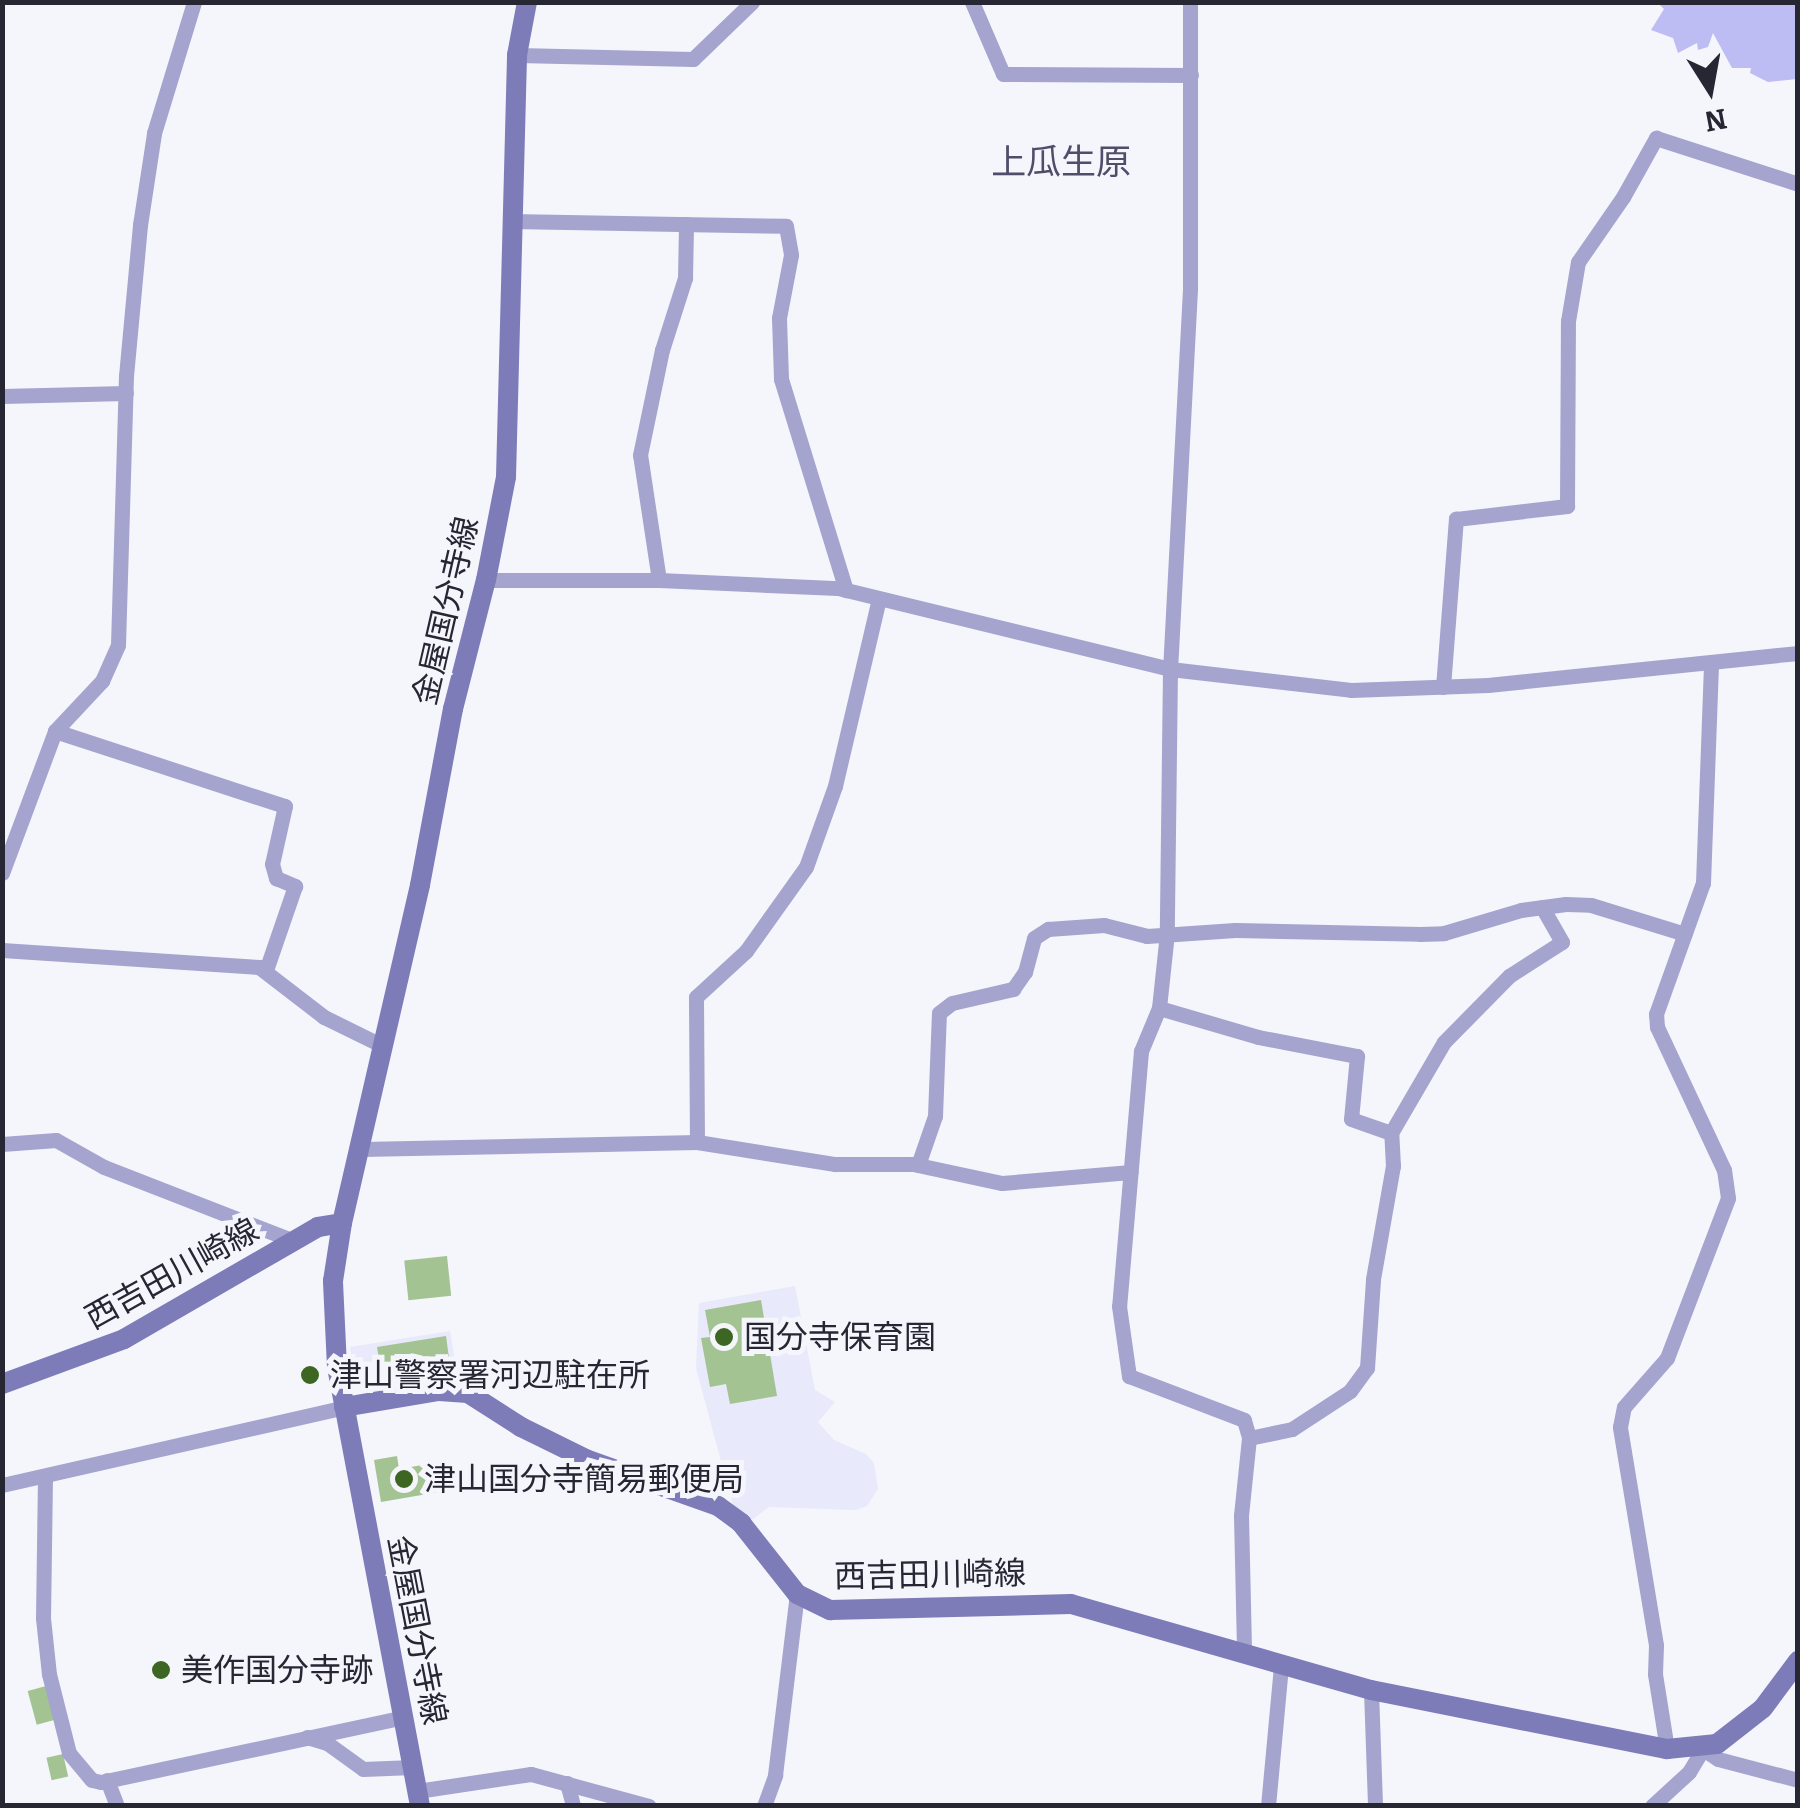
<!DOCTYPE html>
<html>
<head>
<meta charset="utf-8">
<style>
  body { margin:0 }
  #map { position:relative; width:1800px; height:1808px; overflow:hidden; background:#f5f5fc; font-family:Bitter,"Noto Sans JP",serif }
  div>[style] { position:absolute }
  .built>* { inset:0; background:#e8e9fa }
  .water>* { inset:0; background:#bdbcf3 }
  .building>* { inset:0; background:#a3c392; transform-origin:0 0 }
  .street>* { height:15px; margin:-7.5px; padding:0 7.5px; transform-origin:7.5px; border-radius:7.5px; background:#a4a4ce }
  .secondary>* { height:20px; margin:-10px; padding:0 10px; transform-origin:10px; border-radius:10px; background:#7e7bb9 }
  .dots>* { width:28px; height:28px; translate:-50% -50%; box-sizing:border-box; border:5px solid #f5f5fc; border-radius:50% }
  span { translate:-50% -50%; white-space:nowrap; text-align:center; line-height:1.15; -webkit-text-stroke:10px #f5f5fc; paint-order:stroke }
  .street-label { font-size:32px; color:#272734 }
  .poi-label { font-size:32px; color:#272734 }
  .left { translate:0 -50%; text-align:left }
  .neighbourhood-label { font-size:35px; color:#4e4e6b }
  .frame { position:absolute; inset:0; border:5px solid #272734; pointer-events:none }
  .north { position:absolute; left:1660px; top:40px; width:100px; height:100px; -webkit-text-stroke:8px #f5f5fc; paint-order:stroke; rotate:169deg; font-size:28px; font-weight:700; line-height:40px; text-align:center; color:#272734 }
  .north::after { content:''; display:block; margin:auto; width:35px; height:45px; background:#272734; clip-path:polygon(50% 0,100% 100%,50% 72%,0 100%) }
</style>
</head>
<body>
<div id="map">
  <div class="built">
    <div style="clip-path:polygon(795px 1286px,815px 1390px,835px 1402px,818px 1422px,834px 1440px,866px 1454px,874px 1463px,878px 1489px,867px 1506px,856px 1510px,769px 1507px,752px 1520px,733px 1506px,696px 1368px,699px 1303px)"></div>
    <div style="clip-path:polygon(450px 1331px,458px 1380px,372px 1393px,356px 1387px,350px 1347px)"></div>
  </div>
  <div class="water">
    <div style="clip-path:polygon(1658px 3px,1797px 3px,1797px 79px,1768px 82px,1750px 73px,1751px 68px,1732px 68px,1713px 33px,1708px 47px,1698px 50px,1697px 43px,1678px 53px,1673px 38px,1651px 30px,1664px 9px)"></div>
  </div>
  <div class="building">
    <div style="left:447px;top:1256px;width:40px;height:43px;rotate:84deg"></div>
    <div style="clip-path:polygon(761px 1300px,777px 1396px,730px 1404px,726px 1384px,710px 1387px,701px 1338px,710px 1337px,705px 1310px)"></div>
    <div style="clip-path:polygon(446px 1336px,451px 1373px,397px 1381px,395px 1368px,381px 1371px,377px 1347px)"></div>
    <div style="clip-path:polygon(397px 1456px,399px 1469px,434px 1463px,439px 1492px,381px 1502px,374px 1460px)"></div>
    <div style="left:46px;top:1686px;width:35px;height:19px;rotate:75deg"></div>
    <div style="left:63px;top:1754px;width:23px;height:17px;rotate:77deg"></div>
  </div>
  <div class="street">
    <div style="left:972px;top:2px;width:78px;rotate:66.7deg"></div>
    <div style="left:1003px;top:74px;width:188px;rotate:0.3deg"></div>
    <div style="left:1190px;top:2px;width:287px;rotate:90deg"></div>
    <div style="left:1190px;top:289px;width:381px;rotate:93deg"></div>
    <div style="left:1170px;top:669px;width:264px;rotate:90.7deg"></div>
    <div style="left:1167px;top:933px;width:75px;rotate:96.1deg"></div>
    <div style="left:1159px;top:1008px;width:47px;rotate:112.7deg"></div>
    <div style="left:1141px;top:1051px;width:256px;rotate:94.9deg"></div>
    <div style="left:1119px;top:1306px;width:71px;rotate:81.9deg"></div>
    <div style="left:1129px;top:1376px;width:123px;rotate:20.9deg"></div>
    <div style="left:1244px;top:1420px;width:19px;rotate:74deg"></div>
    <div style="left:1249px;top:1438px;width:78px;rotate:95.9deg"></div>
    <div style="left:1241px;top:1516px;width:136px;rotate:88.7deg"></div>
    <div style="left:517px;top:55px;width:176px;rotate:1.3deg"></div>
    <div style="left:693px;top:59px;width:82px;rotate:-44deg"></div>
    <div style="left:510px;top:221px;width:276px;rotate:1deg"></div>
    <div style="left:786px;top:226px;width:29px;rotate:80deg"></div>
    <div style="left:791px;top:255px;width:64px;rotate:100.8deg"></div>
    <div style="left:779px;top:318px;width:61px;rotate:88.1deg"></div>
    <div style="left:781px;top:379px;width:221px;rotate:72.9deg"></div>
    <div style="left:2px;top:396px;width:124px;rotate:-1.4deg"></div>
    <div style="left:486px;top:580px;width:173px"></div>
    <div style="left:659px;top:580px;width:179px;rotate:2.6deg"></div>
    <div style="left:838px;top:588px;width:342px;rotate:13.7deg"></div>
    <div style="left:1170px;top:669px;width:182px;rotate:6.6deg"></div>
    <div style="left:1351px;top:690px;width:137px;rotate:-2.1deg"></div>
    <div style="left:1488px;top:685px;width:312px;rotate:-5.9deg"></div>
    <div style="left:659px;top:580px;width:126px;rotate:-98.6deg"></div>
    <div style="left:640px;top:455px;width:107px;rotate:-78.2deg"></div>
    <div style="left:662px;top:350px;width:76px;rotate:-72.3deg"></div>
    <div style="left:685px;top:278px;width:54px;rotate:-88.9deg"></div>
    <div style="left:1443px;top:687px;width:169px;rotate:-85.6deg"></div>
    <div style="left:1456px;top:519px;width:112px;rotate:-6.7deg"></div>
    <div style="left:1567px;top:506px;width:185px;rotate:-89.7deg"></div>
    <div style="left:1568px;top:321px;width:60px;rotate:-80.4deg"></div>
    <div style="left:1578px;top:262px;width:79px;rotate:-55.3deg"></div>
    <div style="left:1623px;top:197px;width:68px;rotate:-60.8deg"></div>
    <div style="left:1656px;top:138px;width:149px;rotate:17.9deg"></div>
    <div style="left:55px;top:731px;width:242px;rotate:18.1deg"></div>
    <div style="left:285px;top:806px;width:59px;rotate:102.6deg"></div>
    <div style="left:272px;top:864px;width:15px;rotate:74deg"></div>
    <div style="left:276px;top:878px;width:21px;rotate:23deg"></div>
    <div style="left:295px;top:886px;width:89px;rotate:109deg"></div>
    <div style="left:2px;top:873px;width:152px;rotate:-69.5deg"></div>
    <div style="left:55px;top:731px;width:69px;rotate:-46.8deg"></div>
    <div style="left:102px;top:681px;width:39px;rotate:-66deg"></div>
    <div style="left:118px;top:645px;width:269px;rotate:-88.3deg"></div>
    <div style="left:126px;top:376px;width:152px;rotate:-84.7deg"></div>
    <div style="left:140px;top:225px;width:93px;rotate:-81.3deg"></div>
    <div style="left:154px;top:133px;width:137px;rotate:-73deg"></div>
    <div style="left:2px;top:950px;width:258px;rotate:3.8deg"></div>
    <div style="left:259px;top:967px;width:82px;rotate:37.6deg"></div>
    <div style="left:324px;top:1017px;width:66px;rotate:26.2deg"></div>
    <div style="left:1159px;top:1008px;width:103px;rotate:16.3deg"></div>
    <div style="left:1258px;top:1037px;width:101px;rotate:10.9deg"></div>
    <div style="left:1357px;top:1056px;width:63px;rotate:95.4deg"></div>
    <div style="left:1351px;top:1119px;width:42px;rotate:19.3deg"></div>
    <div style="left:697px;top:1142px;width:145px;rotate:-90.4deg"></div>
    <div style="left:696px;top:997px;width:68px;rotate:-42.6deg"></div>
    <div style="left:746px;top:951px;width:103px;rotate:-54.5deg"></div>
    <div style="left:806px;top:867px;width:86px;rotate:-70.3deg"></div>
    <div style="left:835px;top:786px;width:192px;rotate:-76.8deg"></div>
    <div style="left:2px;top:1144px;width:54px;rotate:-4.2deg"></div>
    <div style="left:56px;top:1140px;width:55px;rotate:29.4deg"></div>
    <div style="left:104px;top:1167px;width:204px;rotate:21.3deg"></div>
    <div style="left:362px;top:1149px;width:335px;rotate:-1.2deg"></div>
    <div style="left:697px;top:1142px;width:140px;rotate:9.1deg"></div>
    <div style="left:835px;top:1164px;width:78px"></div>
    <div style="left:913px;top:1164px;width:91px;rotate:12.1deg"></div>
    <div style="left:1002px;top:1183px;width:129px;rotate:-4.9deg"></div>
    <div style="left:918px;top:1165px;width:52px;rotate:-70.9deg"></div>
    <div style="left:935px;top:1116px;width:103px;rotate:-87.8deg"></div>
    <div style="left:939px;top:1013px;width:16px;rotate:-38deg"></div>
    <div style="left:952px;top:1003px;width:63px;rotate:-12.9deg"></div>
    <div style="left:1013px;top:989px;width:21px;rotate:-55deg"></div>
    <div style="left:1025px;top:972px;width:35px;rotate:-75deg"></div>
    <div style="left:1034px;top:938px;width:17px;rotate:-33deg"></div>
    <div style="left:1048px;top:929px;width:56px;rotate:-4.1deg"></div>
    <div style="left:1104px;top:925px;width:44px;rotate:14.3deg"></div>
    <div style="left:1147px;top:936px;width:88px;rotate:-3.9deg"></div>
    <div style="left:1235px;top:930px;width:185px;rotate:1.2deg"></div>
    <div style="left:1420px;top:934px;width:24px;rotate:-2deg"></div>
    <div style="left:1444px;top:933px;width:80px;rotate:-16.6deg"></div>
    <div style="left:1521px;top:910px;width:45px;rotate:-7.6deg"></div>
    <div style="left:1566px;top:904px;width:25px;rotate:2deg"></div>
    <div style="left:1591px;top:905px;width:98px;rotate:17.1deg"></div>
    <div style="left:1249px;top:1438px;width:44px;rotate:-11.8deg"></div>
    <div style="left:1292px;top:1429px;width:69px;rotate:-33.2deg"></div>
    <div style="left:1350px;top:1391px;width:29px;rotate:-54deg"></div>
    <div style="left:1367px;top:1368px;width:89px;rotate:-86.1deg"></div>
    <div style="left:1373px;top:1279px;width:115px;rotate:-80deg"></div>
    <div style="left:1393px;top:1166px;width:33px;rotate:-93deg"></div>
    <div style="left:1391px;top:1133px;width:105px;rotate:-59.8deg"></div>
    <div style="left:1444px;top:1042px;width:93px;rotate:-45.4deg"></div>
    <div style="left:1509px;top:976px;width:63px;rotate:-32.7deg"></div>
    <div style="left:1562px;top:942px;width:40px;rotate:-119.7deg"></div>
    <div style="left:45px;top:1476px;width:142px;rotate:90.8deg"></div>
    <div style="left:43px;top:1618px;width:56px;rotate:83.9deg"></div>
    <div style="left:49px;top:1674px;width:81px;rotate:75.8deg"></div>
    <div style="left:69px;top:1753px;width:35px;rotate:50deg"></div>
    <div style="left:92px;top:1780px;width:9px;rotate:13deg"></div>
    <div style="left:101px;top:1782px;width:309px;rotate:-12.1deg"></div>
    <div style="left:2px;top:1485px;width:351px;rotate:-12.8deg"></div>
    <div style="left:1371px;top:1690px;width:116px;rotate:88deg"></div>
    <div style="left:307px;top:1737px;width:21px;rotate:17deg"></div>
    <div style="left:327px;top:1743px;width:44px;rotate:35.8deg"></div>
    <div style="left:363px;top:1769px;width:50px;rotate:-2.3deg"></div>
    <div style="left:1667px;top:1749px;width:76px;rotate:-99.1deg"></div>
    <div style="left:1655px;top:1674px;width:29px;rotate:-88deg"></div>
    <div style="left:1656px;top:1645px;width:221px;rotate:-99.4deg"></div>
    <div style="left:1620px;top:1427px;width:20px;rotate:-79deg"></div>
    <div style="left:1624px;top:1407px;width:65px;rotate:-48.7deg"></div>
    <div style="left:1667px;top:1358px;width:171px;rotate:-69.1deg"></div>
    <div style="left:1728px;top:1198px;width:28px;rotate:-98deg"></div>
    <div style="left:1724px;top:1170px;width:158px;rotate:-115.1deg"></div>
    <div style="left:1657px;top:1027px;width:13px;rotate:-94deg"></div>
    <div style="left:1656px;top:1014px;width:139px;rotate:-70.3deg"></div>
    <div style="left:1703px;top:883px;width:220px;rotate:-87.9deg"></div>
    <div style="left:107px;top:1780px;width:28px;rotate:69deg"></div>
    <div style="left:567px;top:1783px;width:24px;rotate:75deg"></div>
    <div style="left:417px;top:1791px;width:115px;rotate:-8.5deg"></div>
    <div style="left:531px;top:1774px;width:122px;rotate:15.2deg"></div>
    <div style="left:764px;top:1806px;width:33px;rotate:-70deg"></div>
    <div style="left:775px;top:1775px;width:182px;rotate:-83.1deg"></div>
    <div style="left:1268px;top:1806px;width:142px;rotate:-84.7deg"></div>
    <div style="left:1652px;top:1806px;width:50px;rotate:-42.6deg"></div>
    <div style="left:1689px;top:1772px;width:27px;rotate:-59deg"></div>
    <div style="left:1703px;top:1749px;width:18px;rotate:34deg"></div>
    <div style="left:1718px;top:1759px;width:83px;rotate:14.7deg"></div>
  </div>
  <div class="secondary">
    <div style="left:2px;top:1384px;width:130px;rotate:-20.2deg"></div>
    <div style="left:124px;top:1339px;width:224px;rotate:-30deg"></div>
    <div style="left:318px;top:1227px;width:24px;rotate:-9deg"></div>
    <div style="left:344px;top:1407px;width:96px;rotate:-9.6deg"></div>
    <div style="left:439px;top:1391px;width:29px;rotate:4deg"></div>
    <div style="left:468px;top:1393px;width:63px;rotate:32.7deg"></div>
    <div style="left:521px;top:1427px;width:75px;rotate:26.2deg"></div>
    <div style="left:588px;top:1460px;width:138px;rotate:19.5deg"></div>
    <div style="left:718px;top:1506px;width:29px;rotate:36deg"></div>
    <div style="left:741px;top:1523px;width:90px;rotate:51.7deg"></div>
    <div style="left:797px;top:1594px;width:37px;rotate:26deg"></div>
    <div style="left:830px;top:1610px;width:241px;rotate:-1.4deg"></div>
    <div style="left:1071px;top:1604px;width:312px;rotate:16deg"></div>
    <div style="left:1371px;top:1690px;width:302px;rotate:11.3deg"></div>
    <div style="left:1667px;top:1749px;width:50px;rotate:-5.7deg"></div>
    <div style="left:1717px;top:1744px;width:58px;rotate:-38deg"></div>
    <div style="left:1763px;top:1708px;width:59px;rotate:-53.3deg"></div>
    <div style="left:420px;top:1806px;width:447px;rotate:-100.7deg"></div>
    <div style="left:337px;top:1367px;width:86px;rotate:-92.7deg"></div>
    <div style="left:333px;top:1281px;width:59px;rotate:-81.2deg"></div>
    <div style="left:342px;top:1223px;width:347px;rotate:-77deg"></div>
    <div style="left:420px;top:885px;width:179px;rotate:-79.4deg"></div>
    <div style="left:453px;top:709px;width:133px;rotate:-75.7deg"></div>
    <div style="left:486px;top:580px;width:105px;rotate:-79deg"></div>
    <div style="left:506px;top:477px;width:422px;rotate:-88.5deg"></div>
    <div style="left:517px;top:55px;width:54px;rotate:-79.3deg"></div>
  </div>
  <div class="dots">
    <div style="left:724px;top:1337px;background:#3d6622"></div>
    <div style="left:310px;top:1375px;background:#3d6622"></div>
    <div style="left:404px;top:1479px;background:#3d6622"></div>
    <div style="left:161px;top:1670px;background:#3d6622"></div>
  </div>
  <div class="street-label">
    <span style="left:446px;top:611px;rotate:-77deg">金屋国分寺線</span>
    <span style="left:172px;top:1274px;rotate:-29deg">西吉田川崎線</span>
    <span style="left:930px;top:1575px;rotate:-1deg">西吉田川崎線</span>
    <span style="left:417px;top:1630px;rotate:79deg">金屋国分寺線</span>
  </div>
  <div class="poi-label">
    <span class="left" style="left:744px;top:1337px">国分寺保育園</span>
    <span class="left" style="left:330px;top:1375px">津山警察署河辺駐在所</span>
    <span class="left" style="left:424px;top:1479px">津山国分寺簡易郵便局</span>
    <span class="left" style="left:181px;top:1670px">美作国分寺跡</span>
  </div>
  <div class="neighbourhood-label">
    <span style="left:1061px;top:162px">上瓜生原</span>
  </div>
  <div class="frame"></div>
  <div class="north">N</div>
</div>
</body>
</html>
